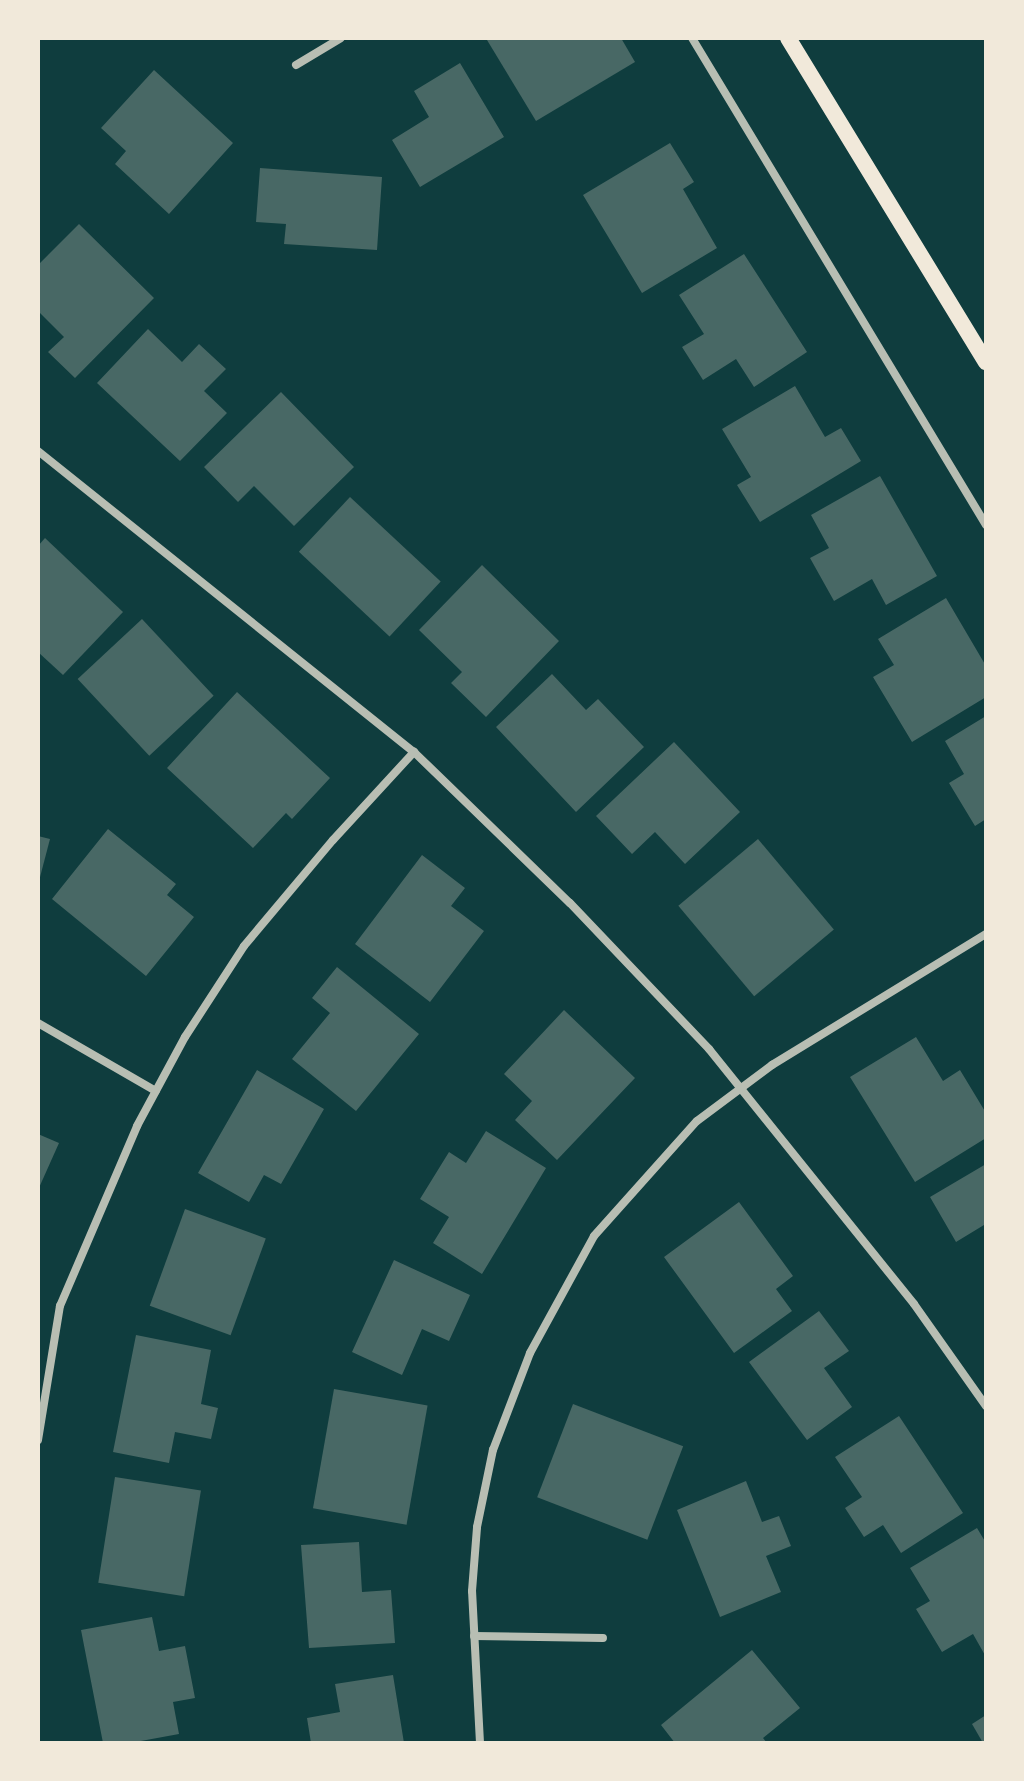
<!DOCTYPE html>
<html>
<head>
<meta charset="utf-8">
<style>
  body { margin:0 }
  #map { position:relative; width:1024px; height:1781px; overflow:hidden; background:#0f3d3e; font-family:Quicksand,sans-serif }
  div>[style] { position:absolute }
  .building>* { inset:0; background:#486865; transform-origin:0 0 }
  .minor>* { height:8px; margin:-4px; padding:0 4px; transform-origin:4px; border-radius:4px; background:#b8beb3 }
  .secondary>* { height:16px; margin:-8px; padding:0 8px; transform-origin:8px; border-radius:8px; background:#f1e9da }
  span { translate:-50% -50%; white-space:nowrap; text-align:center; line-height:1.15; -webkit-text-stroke:8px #f1e9da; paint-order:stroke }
  .frame { position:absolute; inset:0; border:40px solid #f1e9da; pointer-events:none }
</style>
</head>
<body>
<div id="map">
  <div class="building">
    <div style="clip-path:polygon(492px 38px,621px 38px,635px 62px,536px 121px,487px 40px)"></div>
    <div style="clip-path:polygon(460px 63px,504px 137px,420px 187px,392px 140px,429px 117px,414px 91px)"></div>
    <div style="clip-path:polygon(154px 70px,233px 143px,169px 214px,115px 164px,126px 151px,101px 128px)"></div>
    <div style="clip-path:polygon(670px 143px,694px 182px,683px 189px,717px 248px,642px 293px,583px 195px)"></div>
    <div style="clip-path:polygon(260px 168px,382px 177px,377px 250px,284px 244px,286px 224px,256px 222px)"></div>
    <div style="clip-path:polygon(79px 224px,154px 298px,75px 378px,48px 352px,64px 337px,38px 311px,38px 265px)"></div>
    <div style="clip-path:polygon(744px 254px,807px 352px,754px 387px,736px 359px,703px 380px,682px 347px,704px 334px,679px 295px)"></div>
    <div style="clip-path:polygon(148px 329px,182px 362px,199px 344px,226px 369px,204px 391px,227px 413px,180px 461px,97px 383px)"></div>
    <div style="clip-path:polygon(795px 386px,825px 437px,841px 428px,861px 461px,760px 522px,737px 485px,751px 477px,722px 429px)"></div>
    <div style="clip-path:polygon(281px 392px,354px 467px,294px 526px,254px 486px,238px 502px,204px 467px)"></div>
    <div style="clip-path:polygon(880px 476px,937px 576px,886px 605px,872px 579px,834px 601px,810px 558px,829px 548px,811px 515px)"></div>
    <div style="left:350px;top:497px;width:124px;height:75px;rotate:43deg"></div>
    <div style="clip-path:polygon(45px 538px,123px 612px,63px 675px,38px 652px,38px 546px)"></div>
    <div style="clip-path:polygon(482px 565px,559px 641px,486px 717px,451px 683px,462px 672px,419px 630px)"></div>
    <div style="clip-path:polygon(946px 598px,986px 666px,986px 697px,912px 742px,873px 677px,894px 665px,878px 639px)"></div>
    <div style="left:142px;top:619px;width:105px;height:88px;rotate:47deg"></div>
    <div style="clip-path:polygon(552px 674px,586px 710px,598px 699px,644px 747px,576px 812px,496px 727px)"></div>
    <div style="clip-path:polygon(237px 692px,330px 778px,292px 819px,286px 813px,253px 848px,167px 768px)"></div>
    <div style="clip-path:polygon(986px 716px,986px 819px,975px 826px,949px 783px,964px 774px,945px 741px)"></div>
    <div style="clip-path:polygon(674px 742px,740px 812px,685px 864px,655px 832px,632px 854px,596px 816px)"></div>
    <div style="clip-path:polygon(108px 829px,176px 884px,167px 895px,194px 917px,146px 976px,52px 899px)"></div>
    <div style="clip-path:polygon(38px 836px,50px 839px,39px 881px,38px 881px)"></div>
    <div style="left:758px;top:839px;width:118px;height:104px;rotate:50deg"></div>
    <div style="clip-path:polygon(422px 855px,465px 888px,451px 906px,484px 931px,430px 1002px,355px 944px)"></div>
    <div style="clip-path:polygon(337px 967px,419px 1034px,356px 1111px,292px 1059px,330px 1013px,312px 998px)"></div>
    <div style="clip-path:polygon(564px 1010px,635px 1078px,557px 1160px,515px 1120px,532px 1101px,504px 1074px)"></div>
    <div style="clip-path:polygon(916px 1037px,943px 1081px,960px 1070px,986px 1113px,986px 1138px,915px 1182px,850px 1077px)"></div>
    <div style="clip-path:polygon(257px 1070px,324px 1109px,281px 1184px,264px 1175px,249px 1202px,198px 1173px)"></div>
    <div style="clip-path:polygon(486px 1131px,546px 1168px,482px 1274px,433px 1243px,449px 1217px,420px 1199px,449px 1152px,466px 1163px)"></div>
    <div style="clip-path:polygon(38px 1134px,59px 1143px,38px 1190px)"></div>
    <div style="clip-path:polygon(986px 1164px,986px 1229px,984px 1225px,956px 1242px,930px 1197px)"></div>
    <div style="clip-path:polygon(739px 1202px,793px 1276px,776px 1289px,792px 1311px,734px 1353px,664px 1257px)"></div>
    <div style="left:185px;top:1209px;width:86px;height:103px;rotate:20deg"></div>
    <div style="clip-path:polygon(394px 1260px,470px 1295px,449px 1341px,422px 1329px,402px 1375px,352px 1352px)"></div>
    <div style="clip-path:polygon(819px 1311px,849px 1351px,824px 1368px,852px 1407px,807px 1440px,749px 1362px)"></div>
    <div style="clip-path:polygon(136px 1335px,211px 1350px,201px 1404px,218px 1408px,211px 1439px,175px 1432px,169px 1463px,113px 1452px)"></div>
    <div style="left:334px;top:1389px;width:95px;height:121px;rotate:10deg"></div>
    <div style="left:573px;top:1404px;width:118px;height:100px;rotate:21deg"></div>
    <div style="clip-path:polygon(899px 1416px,963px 1513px,901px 1553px,883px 1525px,864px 1537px,845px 1508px,862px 1497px,835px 1457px)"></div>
    <div style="left:115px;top:1477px;width:87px;height:107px;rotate:9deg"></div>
    <div style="clip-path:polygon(746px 1481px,762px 1522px,779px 1516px,791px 1546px,766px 1556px,781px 1592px,720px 1617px,677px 1510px)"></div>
    <div style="clip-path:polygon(977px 1528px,986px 1543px,986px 1657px,973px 1634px,942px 1652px,916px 1609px,930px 1601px,910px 1568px)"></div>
    <div style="clip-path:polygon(359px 1542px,362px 1592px,391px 1590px,395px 1643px,309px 1648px,301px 1545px)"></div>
    <div style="clip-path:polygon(152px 1617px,159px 1651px,185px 1646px,195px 1698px,173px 1702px,179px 1734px,130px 1743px,103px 1743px,81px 1630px)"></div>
    <div style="clip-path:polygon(752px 1650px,800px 1708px,763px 1738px,767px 1743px,675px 1743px,661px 1725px)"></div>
    <div style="clip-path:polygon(393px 1675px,404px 1743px,311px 1743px,307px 1718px,340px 1712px,335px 1684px)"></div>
    <div style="clip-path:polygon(986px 1715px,986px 1743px,983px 1743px,972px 1724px)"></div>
  </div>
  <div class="minor">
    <div style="left:692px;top:38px;width:569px;rotate:58.88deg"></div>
    <div style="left:296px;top:65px;width:52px;rotate:-31deg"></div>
    <div style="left:38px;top:451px;width:482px;rotate:38.7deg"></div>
    <div style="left:414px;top:752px;width:217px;rotate:44.1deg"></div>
    <div style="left:570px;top:903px;width:202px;rotate:46.4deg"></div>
    <div style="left:709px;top:1049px;width:327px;rotate:51.2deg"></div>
    <div style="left:914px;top:1304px;width:125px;rotate:54.8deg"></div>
    <div style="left:38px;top:1023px;width:136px;rotate:30deg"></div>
    <div style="left:38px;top:1440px;width:136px;rotate:-80.7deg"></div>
    <div style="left:60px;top:1306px;width:196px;rotate:-66.8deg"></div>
    <div style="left:137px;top:1126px;width:101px;rotate:-61.7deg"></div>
    <div style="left:185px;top:1037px;width:108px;rotate:-57deg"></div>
    <div style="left:244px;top:946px;width:138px;rotate:-50deg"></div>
    <div style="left:333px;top:840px;width:120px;rotate:-47.4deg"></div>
    <div style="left:474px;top:1636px;width:129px;rotate:0.9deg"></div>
    <div style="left:480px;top:1743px;width:152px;rotate:-93deg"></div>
    <div style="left:472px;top:1591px;width:64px;rotate:-85.5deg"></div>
    <div style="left:477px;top:1527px;width:79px;rotate:-78.3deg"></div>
    <div style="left:493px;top:1450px;width:104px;rotate:-69.1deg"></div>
    <div style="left:530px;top:1353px;width:133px;rotate:-61.3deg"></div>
    <div style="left:594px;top:1236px;width:154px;rotate:-48.2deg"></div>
    <div style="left:697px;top:1121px;width:94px;rotate:-36.7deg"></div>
    <div style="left:772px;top:1065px;width:251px;rotate:-31.5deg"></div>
  </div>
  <div class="secondary">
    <div style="left:788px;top:38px;width:380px;rotate:58.6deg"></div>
  </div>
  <div class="frame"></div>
</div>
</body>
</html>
